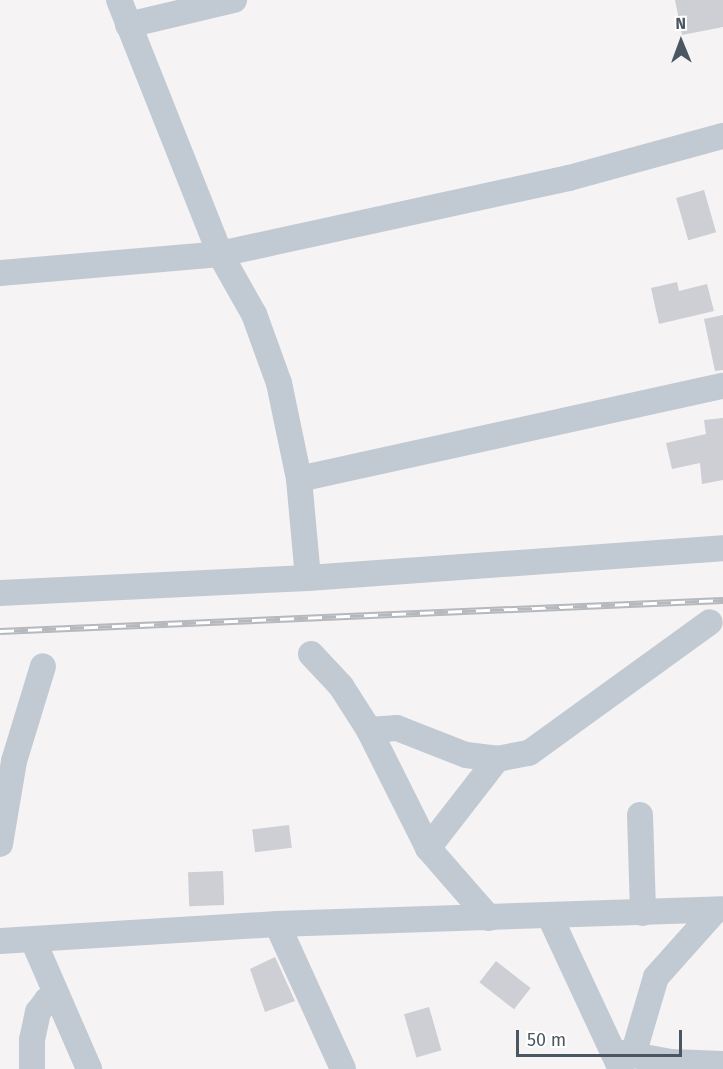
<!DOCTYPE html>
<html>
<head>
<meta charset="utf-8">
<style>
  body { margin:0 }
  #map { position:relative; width:723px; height:1069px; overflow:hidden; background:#f5f3f3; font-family:"Fira Sans",sans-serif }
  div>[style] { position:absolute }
  .building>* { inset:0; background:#cdcfd5; transform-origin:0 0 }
  .minor>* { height:26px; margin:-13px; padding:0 13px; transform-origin:13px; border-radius:13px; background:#c1cad2 }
  .rail>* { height:7px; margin-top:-3.5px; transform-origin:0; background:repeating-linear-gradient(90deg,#fff 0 14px,#b5b8bd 0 28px); box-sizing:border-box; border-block:2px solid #b5b8bd }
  span { translate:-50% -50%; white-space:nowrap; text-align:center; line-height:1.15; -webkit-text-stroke:6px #fff; paint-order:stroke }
  .north { position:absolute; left:651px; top:12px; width:60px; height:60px; -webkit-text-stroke:4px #fff; paint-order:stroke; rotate:359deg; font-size:16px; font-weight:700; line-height:24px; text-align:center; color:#4a5661 }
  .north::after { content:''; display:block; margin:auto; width:21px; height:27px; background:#4a5661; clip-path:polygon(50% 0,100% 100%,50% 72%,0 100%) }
  .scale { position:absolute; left:516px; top:1030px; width:166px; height:27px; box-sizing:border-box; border:3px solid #4a5661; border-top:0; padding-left:8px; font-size:18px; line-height:21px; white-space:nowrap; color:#4a5661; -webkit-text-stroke:4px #fff; paint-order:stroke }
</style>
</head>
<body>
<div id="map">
  <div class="building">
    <div style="clip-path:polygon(675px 0,723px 0,723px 27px,682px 35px)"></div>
    <div style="left:704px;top:190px;width:44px;height:29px;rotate:74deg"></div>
    <div style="clip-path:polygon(677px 282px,679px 291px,707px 284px,714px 311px,659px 324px,651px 288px)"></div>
    <div style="clip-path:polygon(723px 315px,723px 370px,715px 371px,704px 319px)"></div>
    <div style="clip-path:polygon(723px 418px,723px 480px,702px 484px,700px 463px,672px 469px,666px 443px,706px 434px,704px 420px)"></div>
    <div style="left:289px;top:825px;width:23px;height:37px;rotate:83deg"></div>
    <div style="left:223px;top:871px;width:34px;height:35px;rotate:88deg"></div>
    <div style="clip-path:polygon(275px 957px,295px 1001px,265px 1012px,250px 969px)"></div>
    <div style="left:496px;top:961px;width:44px;height:27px;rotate:38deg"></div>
    <div style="left:429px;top:1007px;width:45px;height:26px;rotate:74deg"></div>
  </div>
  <div class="minor">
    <div style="left:119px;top:0;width:273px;rotate:68.3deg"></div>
    <div style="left:220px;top:254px;width:69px;rotate:60.5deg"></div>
    <div style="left:254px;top:314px;width:73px;rotate:70.1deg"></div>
    <div style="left:279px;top:383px;width:98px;rotate:78.2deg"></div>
    <div style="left:299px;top:479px;width:99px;rotate:84.8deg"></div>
    <div style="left:128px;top:25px;width:109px;rotate:-13.3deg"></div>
    <div style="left:0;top:273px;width:221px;rotate:-4.9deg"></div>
    <div style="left:220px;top:254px;width:357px;rotate:-12.3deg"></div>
    <div style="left:569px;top:178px;width:160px;rotate:-15.3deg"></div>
    <div style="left:299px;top:479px;width:434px;rotate:-12.4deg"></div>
    <div style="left:0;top:593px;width:308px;rotate:-2.8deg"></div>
    <div style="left:308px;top:578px;width:416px;rotate:-4.1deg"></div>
    <div style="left:311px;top:654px;width:44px;rotate:46.8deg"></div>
    <div style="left:341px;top:686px;width:52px;rotate:57.5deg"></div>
    <div style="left:369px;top:730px;width:132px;rotate:63.4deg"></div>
    <div style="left:428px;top:848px;width:93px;rotate:48.9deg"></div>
    <div style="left:369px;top:730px;width:28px;rotate:-4deg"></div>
    <div style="left:397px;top:728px;width:74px;rotate:21.4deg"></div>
    <div style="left:466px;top:755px;width:31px;rotate:7deg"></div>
    <div style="left:497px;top:759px;width:33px;rotate:-11deg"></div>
    <div style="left:529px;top:753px;width:223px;rotate:-35.9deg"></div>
    <div style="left:640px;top:815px;width:98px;rotate:88.2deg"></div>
    <div style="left:0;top:844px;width:84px;rotate:-80.4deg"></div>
    <div style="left:14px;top:761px;width:99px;rotate:-73deg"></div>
    <div style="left:428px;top:848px;width:113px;rotate:-52.2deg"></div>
    <div style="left:550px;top:917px;width:168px;rotate:65deg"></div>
    <div style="left:277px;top:924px;width:159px;rotate:65.5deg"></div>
    <div style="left:33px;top:940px;width:141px;rotate:66.5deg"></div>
    <div style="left:0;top:941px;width:278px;rotate:-3.5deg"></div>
    <div style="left:277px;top:924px;width:446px;rotate:-1.9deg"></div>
    <div style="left:616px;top:1052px;width:56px;rotate:10.3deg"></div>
    <div style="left:671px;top:1062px;width:52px;rotate:2.2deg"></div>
    <div style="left:633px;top:1055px;width:81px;rotate:-73.6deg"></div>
    <div style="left:656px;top:977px;width:90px;rotate:-48.2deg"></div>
    <div style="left:32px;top:1069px;width:29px;rotate:-90deg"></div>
    <div style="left:32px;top:1040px;width:29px;rotate:-78deg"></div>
    <div style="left:38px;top:1012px;width:15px;rotate:-53deg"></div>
    <div style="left:47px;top:1000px;width:11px;rotate:-27deg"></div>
  </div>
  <div class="rail">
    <div style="left:0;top:631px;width:724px;rotate:-2.46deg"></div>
  </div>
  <div class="north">N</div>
  <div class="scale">50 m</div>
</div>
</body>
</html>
